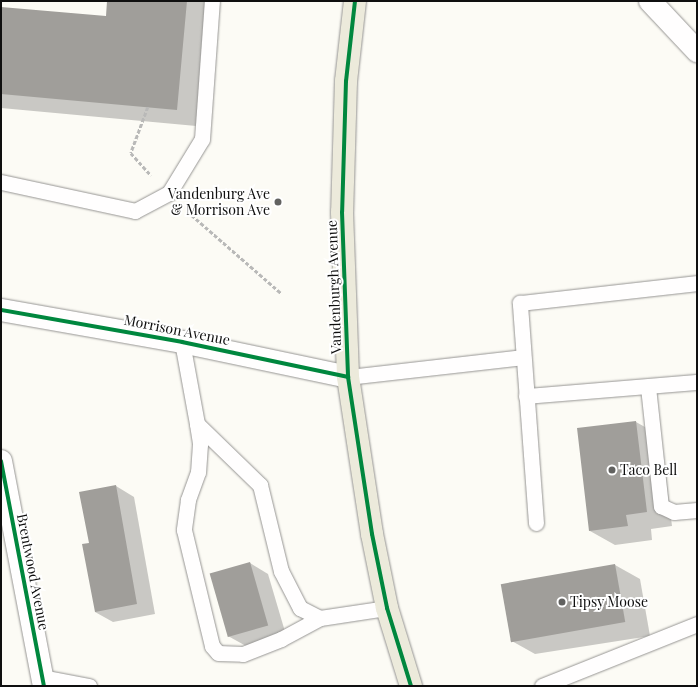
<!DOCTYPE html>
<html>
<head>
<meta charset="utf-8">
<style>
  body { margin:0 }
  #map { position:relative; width:698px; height:687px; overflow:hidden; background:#fcfbf5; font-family:"Playfair Display",serif }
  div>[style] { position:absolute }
  .shadow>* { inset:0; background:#0003 }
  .building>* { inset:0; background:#a09e9a; transform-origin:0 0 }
  .path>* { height:2.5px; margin-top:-1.25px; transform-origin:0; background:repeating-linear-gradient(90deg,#b9b9b8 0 4px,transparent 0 6px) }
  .roads { filter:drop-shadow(0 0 1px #969593) drop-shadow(0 0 1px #969593) }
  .service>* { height:15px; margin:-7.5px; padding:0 7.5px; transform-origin:7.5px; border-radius:7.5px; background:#fffefe }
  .minor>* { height:22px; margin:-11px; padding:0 11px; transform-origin:11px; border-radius:11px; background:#fffefe }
  .tertiary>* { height:22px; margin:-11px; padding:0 11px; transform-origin:11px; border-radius:11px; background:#fffefe }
  .primary>* { height:22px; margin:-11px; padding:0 11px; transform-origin:11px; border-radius:11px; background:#eceadb }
  .cycleway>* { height:4px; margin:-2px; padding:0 2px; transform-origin:2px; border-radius:2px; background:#00873e }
  .dots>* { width:11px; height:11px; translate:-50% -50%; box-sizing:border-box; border:2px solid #fff; border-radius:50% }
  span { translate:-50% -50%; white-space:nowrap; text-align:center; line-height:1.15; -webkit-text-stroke:4px #fff; paint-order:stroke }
  .poi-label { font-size:14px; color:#0f0f0f }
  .right { translate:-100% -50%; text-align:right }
  .left { translate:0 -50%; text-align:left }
  .street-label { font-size:14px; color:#0f0f0f }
  .frame { position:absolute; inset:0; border:2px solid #0f0f0f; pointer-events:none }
</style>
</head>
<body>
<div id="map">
  <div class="shadow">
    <div style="clip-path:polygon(108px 1px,219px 1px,207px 127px,1px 108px,1px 8px,107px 17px)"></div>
    <div style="clip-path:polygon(636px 422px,661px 436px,672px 526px,651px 529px,652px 540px,615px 545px,590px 531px)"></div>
    <div style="clip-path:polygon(116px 486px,134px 497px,155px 614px,113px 622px,95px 612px)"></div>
    <div style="clip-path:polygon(250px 563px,268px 574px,286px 635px,246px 646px,228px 636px)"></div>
    <div style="clip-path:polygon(615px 565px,640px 579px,650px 636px,535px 654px,510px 640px)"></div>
  </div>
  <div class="building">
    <div style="clip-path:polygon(107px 1px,187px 1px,177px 110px,1px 94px,1px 7px,106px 16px)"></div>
    <div style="clip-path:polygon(636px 421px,647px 512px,626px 515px,628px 526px,589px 531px,577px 428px)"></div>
    <div style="clip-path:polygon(116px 485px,137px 604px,95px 612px,82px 544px,89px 543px,79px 492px)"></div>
    <div style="left:250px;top:562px;width:66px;height:42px;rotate:74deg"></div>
    <div style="left:615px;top:564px;width:59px;height:116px;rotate:80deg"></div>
  </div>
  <div class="path">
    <div style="left:148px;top:107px;width:49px;rotate:110.3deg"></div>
    <div style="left:131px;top:153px;width:30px;rotate:48deg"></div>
    <div style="left:187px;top:211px;width:125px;rotate:41.1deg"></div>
  </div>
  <div class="roads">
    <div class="service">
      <div style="left:1px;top:182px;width:137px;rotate:12.2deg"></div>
      <div style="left:135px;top:211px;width:38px;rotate:-28deg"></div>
      <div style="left:169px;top:193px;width:63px;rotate:-58.6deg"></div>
      <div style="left:202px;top:139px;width:138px;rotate:-85.9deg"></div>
      <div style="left:182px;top:342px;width:83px;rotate:79.6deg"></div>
      <div style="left:197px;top:424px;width:88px;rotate:44.1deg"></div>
      <div style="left:260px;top:485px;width:89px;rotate:76.3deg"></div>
      <div style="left:281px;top:571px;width:42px;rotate:62.8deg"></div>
      <div style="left:300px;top:608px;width:22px;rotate:27deg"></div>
      <div style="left:320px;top:618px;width:68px;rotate:-8.5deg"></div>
      <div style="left:348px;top:377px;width:176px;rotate:-6.5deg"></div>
      <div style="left:648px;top:387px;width:120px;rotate:83.8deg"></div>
      <div style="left:661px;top:506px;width:14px;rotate:25deg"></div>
      <div style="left:674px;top:512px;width:23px;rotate:-5deg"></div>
      <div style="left:526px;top:396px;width:172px;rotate:-4.7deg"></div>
      <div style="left:197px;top:424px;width:20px;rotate:81deg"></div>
      <div style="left:200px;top:444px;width:28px;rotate:94deg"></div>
      <div style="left:198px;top:472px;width:30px;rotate:110deg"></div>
      <div style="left:188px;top:500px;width:30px;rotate:98deg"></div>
      <div style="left:184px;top:530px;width:119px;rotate:76.4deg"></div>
      <div style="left:212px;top:646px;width:9px;rotate:49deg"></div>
      <div style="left:218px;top:653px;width:25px;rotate:2deg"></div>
      <div style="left:243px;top:654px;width:41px;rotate:-21.5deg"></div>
      <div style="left:281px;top:639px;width:44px;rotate:-28.3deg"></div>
      <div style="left:536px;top:523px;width:221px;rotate:-94.2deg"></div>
      <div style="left:520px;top:303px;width:178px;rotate:-6.4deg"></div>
      <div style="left:42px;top:677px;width:48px;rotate:10.8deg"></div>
      <div style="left:542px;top:686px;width:167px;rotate:-21.8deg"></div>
    </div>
    <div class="minor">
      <div style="left:650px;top:1px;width:69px;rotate:46.8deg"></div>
      <div style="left:1px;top:461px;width:229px;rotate:79.2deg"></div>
    </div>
    <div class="tertiary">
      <div style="left:1px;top:310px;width:184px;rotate:10deg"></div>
      <div style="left:182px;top:342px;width:170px;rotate:11.9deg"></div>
    </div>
    <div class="primary">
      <div style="left:355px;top:1px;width:81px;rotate:96.4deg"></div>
      <div style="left:346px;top:81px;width:131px;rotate:91.7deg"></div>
      <div style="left:342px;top:212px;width:165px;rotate:87.9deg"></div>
      <div style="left:348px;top:377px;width:159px;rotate:81.3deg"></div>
      <div style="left:372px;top:534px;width:76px;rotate:78.5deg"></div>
      <div style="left:387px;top:608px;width:82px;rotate:72.9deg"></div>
    </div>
  </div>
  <div class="cycleway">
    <div style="left:355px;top:1px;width:81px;rotate:96.4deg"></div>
    <div style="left:346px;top:81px;width:131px;rotate:91.7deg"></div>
    <div style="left:342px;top:212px;width:165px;rotate:87.9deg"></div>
    <div style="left:348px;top:377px;width:159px;rotate:81.3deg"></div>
    <div style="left:372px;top:534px;width:76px;rotate:78.5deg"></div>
    <div style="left:387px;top:608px;width:82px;rotate:72.9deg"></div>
    <div style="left:1px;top:310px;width:184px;rotate:10deg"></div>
    <div style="left:182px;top:342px;width:170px;rotate:11.9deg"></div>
    <div style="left:1px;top:461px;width:229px;rotate:79.2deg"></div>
  </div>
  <div class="dots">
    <div style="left:278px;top:202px;background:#626260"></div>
    <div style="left:612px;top:470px;background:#626260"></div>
    <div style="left:562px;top:602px;background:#626260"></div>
  </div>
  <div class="poi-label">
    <span class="right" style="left:270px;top:202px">Vandenburg Ave<br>&amp; Morrison Ave</span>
    <span class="left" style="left:620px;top:470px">Taco Bell</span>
    <span class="left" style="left:570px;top:602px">Tipsy Moose</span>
  </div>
  <div class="street-label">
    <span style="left:334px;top:287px;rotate:-92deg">Vandenburgh Avenue</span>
    <span style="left:177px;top:330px;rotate:11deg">Morrison Avenue</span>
    <span style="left:33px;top:572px;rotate:79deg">Brentwood Avenue</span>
  </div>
  <div class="frame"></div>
</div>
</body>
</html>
